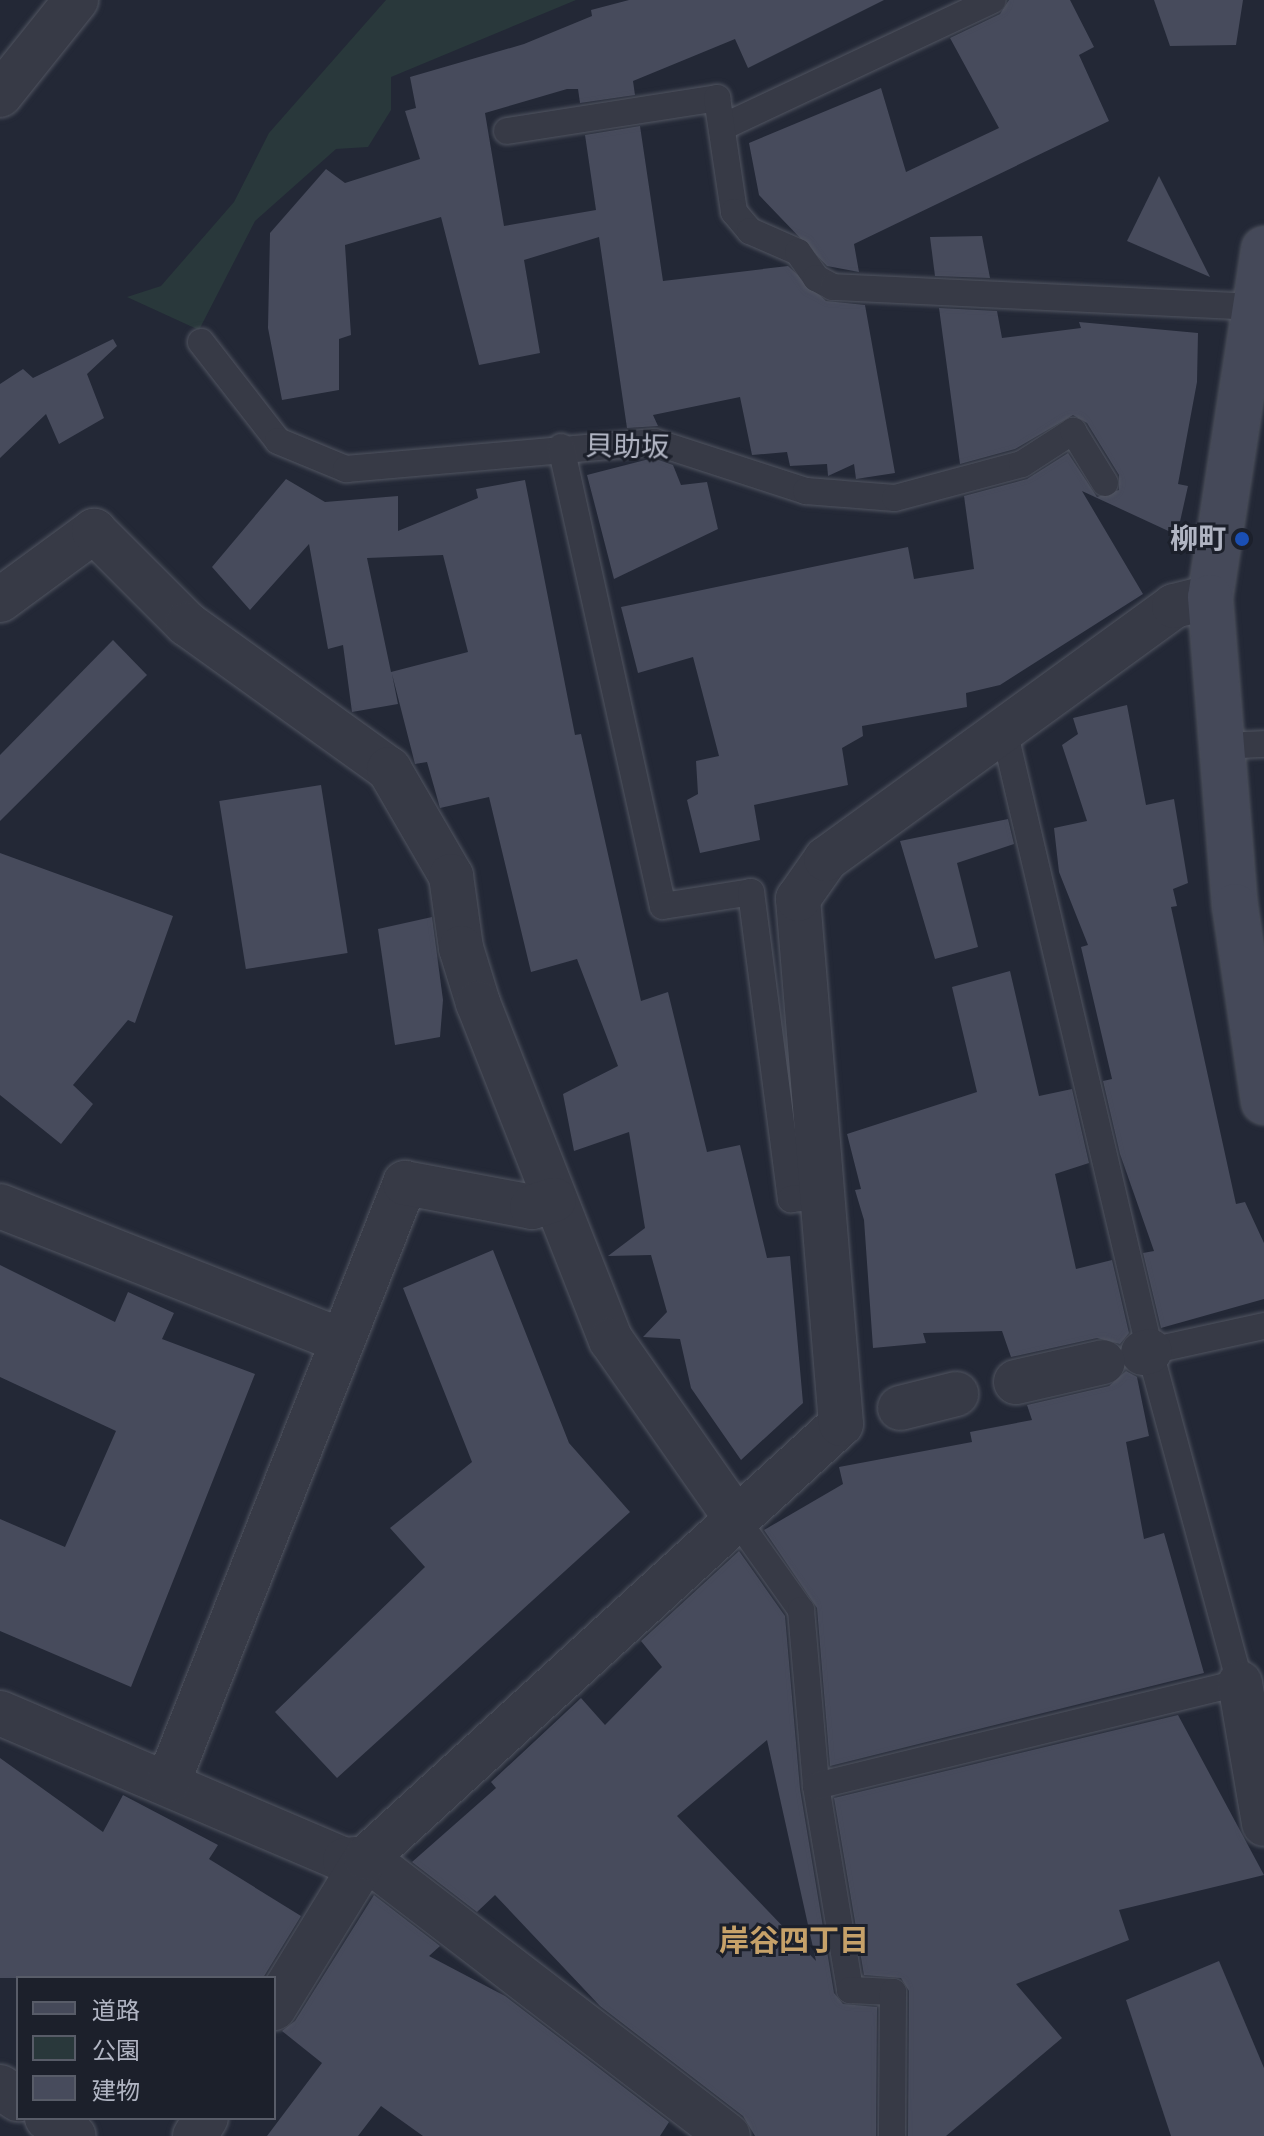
<!DOCTYPE html>
<html>
<head>
<meta charset="utf-8">
<style>
  body { margin:0 }
  #map { position:relative; width:1264px; height:2136px; overflow:hidden; background:#232836; font-family:"Work Sans","Noto Sans JP",sans-serif }
  div>[style] { position:absolute }
  .green>* { inset:0; background:#29383b }
  .building>* { inset:0; background:#474b5c; transform-origin:0 0 }
  .roads { filter:drop-shadow(0 0 2px #515561) drop-shadow(0 0 2px #515561) }
  .lane>* { height:26px; margin:-13px; padding:0 13px; transform-origin:13px; border-radius:13px; background:#373a46 }
  .street>* { height:44px; margin:-22px; padding:0 22px; transform-origin:22px; border-radius:22px; background:#373a46 }
  .secondary>* { height:44px; margin:-22px; padding:0 22px; transform-origin:22px; border-radius:22px; background:#454959 }
  .dots>* { width:22px; height:22px; translate:-50% -50%; box-sizing:border-box; border:4px solid #1c202b; border-radius:50% }
  span { translate:-50% -50%; white-space:nowrap; text-align:center; line-height:1.15; -webkit-text-stroke:6px #1c202b; paint-order:stroke }
  .street-label { font-size:28px; color:#b1b5c3 }
  .poi-label { font-size:28px; color:#b1b5c3; font-weight:700 }
  .right { translate:-100% -50%; text-align:right }
  .neighbourhood-label { font-size:30px; color:#c6a169; font-weight:700 }
  .legend { position:absolute; left:16px; top:1976px; width:260px; height:144px; box-sizing:border-box; background:#1c202b; border:2px solid #585c68; margin:0; padding:10px 14px; list-style:none; font-size:24px; color:#b1b5c3 }
  .legend li { display:flex; align-items:center; gap:16px; height:40px }
  .legend b { width:40px; border:2px solid #585c68 }
</style>
</head>
<body>
<div id="map">
  <div class="green">
    <div style="clip-path:polygon(386px 0,576px 0,391px 77px,391px 110px,368px 147px,336px 149px,255px 221px,199px 330px,127px 297px,161px 286px,234px 202px,269px 133px)"></div>
  </div>
  <div class="building">
    <div style="clip-path:polygon(629px 0,884px 0,748px 68px,735px 39px,633px 81px,635px 95px,580px 103px,578px 89px,567px 89px,485px 113px,504px 226px,596px 210px,585px 135px,640px 126px,663px 281px,788px 266px,826px 301px,865px 305px,895px 473px,856px 479px,854px 464px,828px 476px,827px 464px,790px 466px,787px 452px,752px 455px,740px 397px,653px 415px,658px 426px,627px 428px,599px 237px,524px 260px,540px 353px,479px 365px,441px 217px,345px 245px,351px 335px,339px 339px,339px 390px,282px 400px,268px 328px,270px 233px,326px 169px,345px 183px,420px 159px,405px 111px,416px 108px,410px 77px,524px 44px,592px 16px,591px 10px)"></div>
    <div style="clip-path:polygon(1009px 0,1070px 0,1094px 47px,1079px 55px,1109px 121px,854px 244px,859px 272px,827px 266px,759px 195px,749px 143px,881px 88px,906px 172px,999px 128px,950px 38px,1000px 14px)"></div>
    <div style="clip-path:polygon(1154px 0,1243px 0,1236px 45px,1170px 46px)"></div>
    <div style="clip-path:polygon(1159px 176px,1210px 277px,1127px 241px)"></div>
    <div style="clip-path:polygon(982px 236px,990px 278px,935px 276px,930px 237px)"></div>
    <div style="clip-path:polygon(939px 308px,997px 311px,1002px 338px,1081px 328px,1079px 322px,1198px 333px,1197px 382px,1178px 484px,1188px 486px,1177px 535px,1082px 491px,1143px 594px,1000px 685px,966px 693px,967px 707px,862px 726px,863px 736px,842px 748px,848px 785px,754px 805px,760px 840px,700px 853px,687px 800px,698px 794px,696px 761px,719px 756px,693px 657px,638px 673px,621px 607px,908px 547px,914px 579px,974px 569px,964px 496px,1027px 479px,1068px 453px,1097px 497px,1119px 490px,1119px 475px,1087px 423px,1073px 415px,1015px 449px,960px 464px)"></div>
    <div style="clip-path:polygon(113px 339px,117px 346px,87px 374px,104px 418px,59px 444px,46px 414px,0 458px,0 384px,23px 369px,33px 378px)"></div>
    <div style="clip-path:polygon(653px 458px,673px 465px,681px 485px,707px 482px,718px 529px,614px 579px,587px 475px)"></div>
    <div style="clip-path:polygon(evenodd,286px 479px,325px 502px,398px 496px,398px 531px,478px 498px,476px 489px,525px 480px,575px 735px,581px 734px,641px 1001px,668px 992px,707px 1152px,740px 1145px,767px 1258px,790px 1256px,803px 1403px,741px 1460px,691px 1388px,680px 1339px,643px 1337px,667px 1312px,651px 1255px,608px 1256px,645px 1228px,629px 1132px,574px 1151px,563px 1094px,618px 1066px,577px 959px,531px 972px,489px 797px,440px 808px,427px 762px,415px 764px,392px 674px,398px 704px,352px 712px,343px 645px,328px 649px,309px 544px,250px 610px,212px 567px,286px 479px,443px 555px,468px 652px,391px 672px,367px 558px,443px 555px)"></div>
    <div style="clip-path:polygon(113px 640px,147px 675px,0 821px,0 755px)"></div>
    <div style="clip-path:polygon(1127px 705px,1146px 805px,1174px 799px,1188px 883px,1173px 889px,1177px 906px,1171px 907px,1236px 1204px,1245px 1202px,1264px 1243px,1264px 1299px,1161px 1328px,1143px 1253px,1154px 1251px,1120px 1154px,1103px 1081px,1112px 1079px,1081px 947px,1088px 945px,1059px 872px,1054px 828px,1087px 821px,1062px 745px,1078px 734px,1073px 718px)"></div>
    <div style="left:321px;top:785px;width:170px;height:103px;rotate:81deg"></div>
    <div style="clip-path:polygon(1008px 819px,1014px 844px,957px 863px,978px 947px,935px 959px,900px 841px)"></div>
    <div style="clip-path:polygon(0 853px,173px 916px,135px 1023px,128px 1020px,73px 1085px,93px 1104px,61px 1144px,0 1095px)"></div>
    <div style="clip-path:polygon(432px 917px,443px 1000px,440px 1037px,395px 1045px,378px 929px)"></div>
    <div style="clip-path:polygon(1010px 971px,1039px 1096px,1072px 1089px,1089px 1163px,1055px 1174px,1076px 1269px,1112px 1260px,1129px 1333px,1120px 1344px,1097px 1338px,1011px 1357px,1002px 1331px,923px 1333px,926px 1343px,873px 1348px,864px 1220px,855px 1190px,861px 1189px,847px 1134px,977px 1092px,952px 987px)"></div>
    <div style="clip-path:polygon(493px 1250px,569px 1443px,630px 1512px,337px 1778px,275px 1712px,425px 1567px,390px 1528px,472px 1462px,403px 1288px)"></div>
    <div style="clip-path:polygon(0 1265px,115px 1322px,128px 1292px,174px 1313px,162px 1339px,255px 1374px,131px 1687px,0 1631px,0 1519px,65px 1547px,116px 1431px,0 1377px)"></div>
    <div style="clip-path:polygon(1126px 1371px,1137px 1377px,1149px 1436px,1126px 1442px,1144px 1539px,1164px 1533px,1204px 1673px,830px 1766px,817px 1608px,764px 1530px,843px 1484px,839px 1467px,972px 1442px,970px 1432px,1032px 1420px,1027px 1405px,1109px 1386px)"></div>
    <div style="clip-path:polygon(evenodd,739px 1551px,785px 1616px,800px 1789px,834px 1993px,843px 2004px,877px 2007px,876px 2136px,755px 2136px,743px 2116px,600px 2006px,495px 1895px,477px 1912px,412px 1862px,496px 1788px,491px 1782px,581px 1698px,605px 1725px,662px 1667px,641px 1641px,739px 1551px,767px 1740px,816px 1961px,677px 1816px,767px 1740px)"></div>
    <div style="clip-path:polygon(1178px 1715px,1264px 1875px,1119px 1910px,1129px 1940px,1016px 1984px,1062px 2038px,946px 2136px,908px 2136px,909px 1991px,901px 1978px,864px 1975px,834px 1798px)"></div>
    <div style="clip-path:polygon(0 1758px,103px 1832px,123px 1795px,218px 1845px,209px 1859px,301px 1916px,263px 1978px,0 1978px)"></div>
    <div style="clip-path:polygon(374px 1895px,440px 1946px,429px 1956px,505px 1996px,669px 2122px,660px 2136px,423px 2136px,381px 2106px,358px 2136px,267px 2136px,322px 2063px,282px 2031px,295px 2021px)"></div>
    <div style="clip-path:polygon(1219px 1961px,1264px 2068px,1264px 2136px,1171px 2136px,1126px 2000px)"></div>
  </div>
  <div class="roads">
    <div class="lane">
      <div style="left:723px;top:127px;width:298px;rotate:-25.2deg"></div>
      <div style="left:507px;top:131px;width:213px;rotate:-8.9deg"></div>
      <div style="left:717px;top:98px;width:115px;rotate:81.5deg"></div>
      <div style="left:734px;top:212px;width:25px;rotate:50deg"></div>
      <div style="left:750px;top:231px;width:52px;rotate:23.6deg"></div>
      <div style="left:798px;top:252px;width:32px;rotate:55deg"></div>
      <div style="left:816px;top:278px;width:19px;rotate:28deg"></div>
      <div style="left:833px;top:287px;width:422px;rotate:2.7deg"></div>
      <div style="left:201px;top:342px;width:125px;rotate:52.1deg"></div>
      <div style="left:278px;top:441px;width:74px;rotate:22.4deg"></div>
      <div style="left:346px;top:469px;width:310px;rotate:-5deg"></div>
      <div style="left:655px;top:442px;width:159px;rotate:18deg"></div>
      <div style="left:806px;top:491px;width:89px;rotate:4.5deg"></div>
      <div style="left:895px;top:498px;width:131px;rotate:-15deg"></div>
      <div style="left:1022px;top:464px;width:61px;rotate:-32.9deg"></div>
      <div style="left:1073px;top:431px;width:61px;rotate:58.4deg"></div>
      <div style="left:561px;top:447px;width:470px;rotate:77.5deg"></div>
      <div style="left:663px;top:906px;width:89px;rotate:-9deg"></div>
      <div style="left:751px;top:892px;width:310px;rotate:82.6deg"></div>
      <div style="left:791px;top:1199px;width:31px;rotate:-6deg"></div>
      <div style="left:1221px;top:746px;width:43px;rotate:-2.7deg"></div>
      <div style="left:1150px;top:1351px;width:117px;rotate:-12.4deg"></div>
      <div style="left:735px;top:1517px;width:114px;rotate:54.6deg"></div>
      <div style="left:801px;top:1610px;width:177px;rotate:85.1deg"></div>
      <div style="left:816px;top:1786px;width:207px;rotate:80.5deg"></div>
      <div style="left:850px;top:1990px;width:43px;rotate:2.7deg"></div>
      <div style="left:893px;top:1992px;width:144px;rotate:90.4deg"></div>
      <div style="left:816px;top:1786px;width:436px;rotate:-13.7deg"></div>
      <div style="left:1240px;top:1683px;width:344px;rotate:-105.2deg"></div>
      <div style="left:1150px;top:1351px;width:638px;rotate:-103.23deg"></div>
    </div>
    <div class="street">
      <div style="left:0;top:95px;width:122px;rotate:-51.3deg"></div>
      <div style="left:0;top:600px;width:117px;rotate:-36.3deg"></div>
      <div style="left:94px;top:531px;width:132px;rotate:45deg"></div>
      <div style="left:187px;top:624px;width:249px;rotate:35.7deg"></div>
      <div style="left:389px;top:769px;width:124px;rotate:59.9deg"></div>
      <div style="left:451px;top:876px;width:73px;rotate:82.1deg"></div>
      <div style="left:461px;top:948px;width:58px;rotate:72.8deg"></div>
      <div style="left:478px;top:1003px;width:362px;rotate:68.5deg"></div>
      <div style="left:611px;top:1340px;width:216px;rotate:55deg"></div>
      <div style="left:0;top:1206px;width:366px;rotate:21.5deg"></div>
      <div style="left:1143px;top:1353px;width:7px;rotate:-16deg"></div>
      <div style="left:1016px;top:1382px;width:89px;rotate:-12.9deg"></div>
      <div style="left:900px;top:1408px;width:58px;rotate:-14deg"></div>
      <div style="left:1240px;top:1683px;width:143px;rotate:80.3deg"></div>
      <div style="left:0;top:1713px;width:375px;rotate:23.1deg"></div>
      <div style="left:345px;top:1860px;width:21px;rotate:-5deg"></div>
      <div style="left:366px;top:1858px;width:456px;rotate:37.5deg"></div>
      <div style="left:169px;top:1780px;width:642px;rotate:-68.43deg"></div>
      <div style="left:405px;top:1183px;width:129px;rotate:10.7deg"></div>
      <div style="left:532px;top:1207px;width:23px;rotate:-18deg"></div>
      <div style="left:274px;top:2008px;width:176px;rotate:-58.5deg"></div>
      <div style="left:366px;top:1858px;width:643px;rotate:-42.42deg"></div>
      <div style="left:841px;top:1424px;width:527px;rotate:-94.68deg"></div>
      <div style="left:798px;top:899px;width:49px;rotate:-55deg"></div>
      <div style="left:826px;top:859px;width:430px;rotate:-36deg"></div>
      <div style="left:1174px;top:606px;width:37px;rotate:-14deg"></div>
      <div style="left:0;top:2087px;width:22px;rotate:34deg"></div>
      <div style="left:47px;top:2118px;width:32px;rotate:34deg"></div>
      <div style="left:195px;top:2136px;width:21px;rotate:-59deg"></div>
    </div>
    <div class="secondary">
      <div style="left:1264px;top:249px;width:352px;rotate:98.8deg"></div>
      <div style="left:1210px;top:597px;width:310px;rotate:85.4deg"></div>
      <div style="left:1235px;top:906px;width:198px;rotate:81.6deg"></div>
    </div>
  </div>
  <div class="dots">
    <div style="left:1242px;top:539px;background:#1a4fb4"></div>
  </div>
  <div class="street-label">
    <span style="left:627px;top:447px;rotate:1deg">貝助坂</span>
  </div>
  <div class="poi-label">
    <span class="right" style="left:1226px;top:539px">柳町</span>
  </div>
  <div class="neighbourhood-label">
    <span style="left:794px;top:1941px">岸谷四丁目</span>
  </div>
  <ul class="legend">
  <li><b style="height:10px;background:#454959"></b>道路</li>
  <li><b style="height:22px;background:#29383b"></b>公園</li>
  <li><b style="height:22px;background:#474b5c"></b>建物</li>
  </ul>
</div>
</body>
</html>
